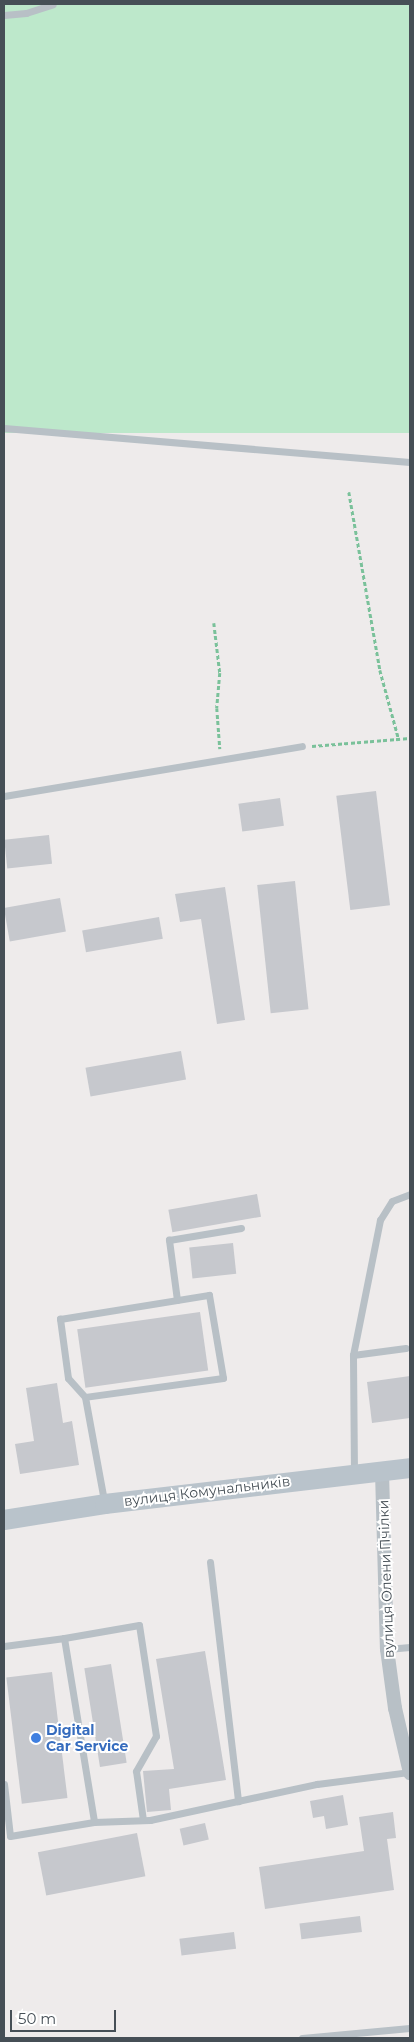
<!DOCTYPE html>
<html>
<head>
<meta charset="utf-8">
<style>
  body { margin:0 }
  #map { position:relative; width:414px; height:2042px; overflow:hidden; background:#eeebeb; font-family:Montserrat,sans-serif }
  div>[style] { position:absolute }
  .green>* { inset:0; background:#bde8cb; transform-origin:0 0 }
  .building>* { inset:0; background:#c6c8cd; transform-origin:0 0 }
  .path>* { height:2.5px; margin-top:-1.25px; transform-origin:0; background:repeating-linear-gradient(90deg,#7ac19a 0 4px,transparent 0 6.5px) }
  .lane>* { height:7px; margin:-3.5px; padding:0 3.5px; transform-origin:3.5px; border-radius:3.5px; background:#b8c0c6 }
  .street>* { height:14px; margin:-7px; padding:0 7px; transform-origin:7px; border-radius:7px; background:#b8c0c6 }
  .secondary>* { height:20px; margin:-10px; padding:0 10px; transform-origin:10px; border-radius:10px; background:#b9c3cb }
  .dots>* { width:14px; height:14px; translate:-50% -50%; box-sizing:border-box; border:2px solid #fff; border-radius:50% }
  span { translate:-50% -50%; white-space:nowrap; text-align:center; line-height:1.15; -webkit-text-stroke:4px #fff; paint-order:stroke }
  .street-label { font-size:14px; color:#464f56 }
  .shop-label { font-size:14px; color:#366cbe; font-weight:700 }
  .left { translate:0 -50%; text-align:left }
  .frame { position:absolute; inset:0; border:5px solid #464f56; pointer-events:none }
  .scale { position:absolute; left:10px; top:2010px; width:106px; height:22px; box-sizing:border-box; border:2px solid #464f56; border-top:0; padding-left:6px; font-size:15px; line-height:18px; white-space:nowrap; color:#464f56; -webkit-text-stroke:4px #fff; paint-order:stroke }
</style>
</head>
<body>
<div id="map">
  <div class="green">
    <div style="left:4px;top:4px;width:406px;height:429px"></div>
  </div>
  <div class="building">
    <div style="left:376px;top:791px;width:115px;height:40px;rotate:83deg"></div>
    <div style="left:280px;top:798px;width:28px;height:42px;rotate:82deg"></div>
    <div style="left:49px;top:835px;width:29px;height:45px;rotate:84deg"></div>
    <div style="left:295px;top:881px;width:129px;height:38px;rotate:84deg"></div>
    <div style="clip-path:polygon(225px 887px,245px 1020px,217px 1024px,201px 919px,180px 922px,175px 894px)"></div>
    <div style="left:60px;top:898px;width:34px;height:57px;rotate:80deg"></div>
    <div style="left:159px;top:917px;width:22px;height:78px;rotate:80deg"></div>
    <div style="left:181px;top:1051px;width:29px;height:97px;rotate:80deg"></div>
    <div style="left:257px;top:1194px;width:23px;height:90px;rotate:80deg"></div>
    <div style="left:233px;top:1243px;width:31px;height:44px;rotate:84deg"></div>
    <div style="left:200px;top:1312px;width:59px;height:124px;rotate:82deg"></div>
    <div style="clip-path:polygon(410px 1376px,410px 1418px,372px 1423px,367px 1382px)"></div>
    <div style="clip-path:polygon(57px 1383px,63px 1423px,72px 1421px,79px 1465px,20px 1474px,15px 1444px,34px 1441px,26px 1388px)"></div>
    <div style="clip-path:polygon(205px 1651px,226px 1780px,169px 1789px,171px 1810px,147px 1812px,143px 1771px,174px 1769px,156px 1659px)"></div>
    <div style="left:111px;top:1664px;width:100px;height:27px;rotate:81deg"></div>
    <div style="left:52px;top:1672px;width:127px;height:46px;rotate:83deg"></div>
    <div style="clip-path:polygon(343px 1795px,348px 1825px,326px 1829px,324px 1816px,313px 1818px,310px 1801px)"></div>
    <div style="clip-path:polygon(393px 1812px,396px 1838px,387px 1839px,394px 1890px,265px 1909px,259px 1867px,364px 1851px,359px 1817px)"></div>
    <div style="left:205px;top:1823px;width:17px;height:26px;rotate:77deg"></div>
    <div style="left:137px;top:1833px;width:44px;height:101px;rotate:79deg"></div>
    <div style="left:360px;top:1916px;width:16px;height:61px;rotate:83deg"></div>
    <div style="left:234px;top:1932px;width:17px;height:55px;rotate:83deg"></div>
  </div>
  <div class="path">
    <div style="left:349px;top:492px;width:181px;rotate:80.1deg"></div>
    <div style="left:380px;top:670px;width:73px;rotate:74.8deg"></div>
    <div style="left:214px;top:623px;width:50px;rotate:83.2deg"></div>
    <div style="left:220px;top:673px;width:35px;rotate:95deg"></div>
    <div style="left:217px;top:708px;width:41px;rotate:85.8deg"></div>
    <div style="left:312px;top:746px;width:98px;rotate:-4.7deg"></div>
  </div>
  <div class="lane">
    <div style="left:4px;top:15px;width:22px;rotate:-5deg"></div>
    <div style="left:26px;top:13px;width:28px;rotate:-18deg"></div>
    <div style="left:4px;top:428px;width:407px;rotate:4.8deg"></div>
    <div style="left:4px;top:796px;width:302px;rotate:-9.5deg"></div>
    <div style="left:177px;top:1300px;width:61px;rotate:-97.6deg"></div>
    <div style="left:169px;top:1240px;width:73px;rotate:-9.5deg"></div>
    <div style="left:353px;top:1355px;width:138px;rotate:-78.7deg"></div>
    <div style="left:380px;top:1220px;width:22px;rotate:-58deg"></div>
    <div style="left:392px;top:1201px;width:19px;rotate:-21deg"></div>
    <div style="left:85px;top:1397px;width:25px;rotate:-132deg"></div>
    <div style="left:68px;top:1378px;width:60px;rotate:-97.7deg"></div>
    <div style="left:60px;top:1319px;width:151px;rotate:-9.2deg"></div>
    <div style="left:209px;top:1295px;width:84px;rotate:80.4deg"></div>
    <div style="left:223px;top:1378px;width:139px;rotate:172.2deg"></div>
    <div style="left:85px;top:1397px;width:106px;rotate:79.6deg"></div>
    <div style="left:354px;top:1473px;width:118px;rotate:-90.5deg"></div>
    <div style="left:353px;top:1355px;width:53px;rotate:-7.5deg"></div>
    <div style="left:210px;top:1562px;width:241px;rotate:83.3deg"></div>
    <div style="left:4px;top:1646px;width:61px;rotate:-7.6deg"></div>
    <div style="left:387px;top:1649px;width:23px;rotate:-5deg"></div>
    <div style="left:4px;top:1784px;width:52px;rotate:83.4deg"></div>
    <div style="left:10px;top:1836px;width:85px;rotate:-9.5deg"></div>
    <div style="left:143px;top:1820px;width:49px;rotate:-98.1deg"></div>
    <div style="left:136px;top:1771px;width:40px;rotate:-60.3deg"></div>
    <div style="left:156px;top:1736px;width:112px;rotate:-98.7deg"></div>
    <div style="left:139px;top:1625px;width:76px;rotate:170.2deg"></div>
    <div style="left:64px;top:1638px;width:186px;rotate:80.7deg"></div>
    <div style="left:94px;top:1822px;width:56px;rotate:-2deg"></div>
    <div style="left:150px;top:1820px;width:171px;rotate:-12.2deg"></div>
    <div style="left:317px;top:1784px;width:94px;rotate:-7.4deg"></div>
    <div style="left:302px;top:2038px;width:108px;rotate:-5.3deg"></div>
  </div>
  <div class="street">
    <div style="left:382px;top:1472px;width:177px;rotate:88.4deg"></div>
    <div style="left:387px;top:1649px;width:60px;rotate:82.3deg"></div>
    <div style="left:395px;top:1708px;width:67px;rotate:77deg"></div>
  </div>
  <div class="secondary">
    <div style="left:4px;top:1520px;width:102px;rotate:-9deg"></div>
    <div style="left:105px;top:1504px;width:307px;rotate:-6.7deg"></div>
  </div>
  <div class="dots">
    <div style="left:36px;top:1738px;background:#3f7fe0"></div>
  </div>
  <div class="street-label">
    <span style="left:207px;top:1491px;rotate:-7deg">вулиця Комунальників</span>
    <span style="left:386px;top:1579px;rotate:-92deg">вулиця Олени Пчілки</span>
  </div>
  <div class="shop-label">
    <span class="left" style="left:46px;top:1738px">Digital<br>Car Service</span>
  </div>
  <div class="frame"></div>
  <div class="scale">50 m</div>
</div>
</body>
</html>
